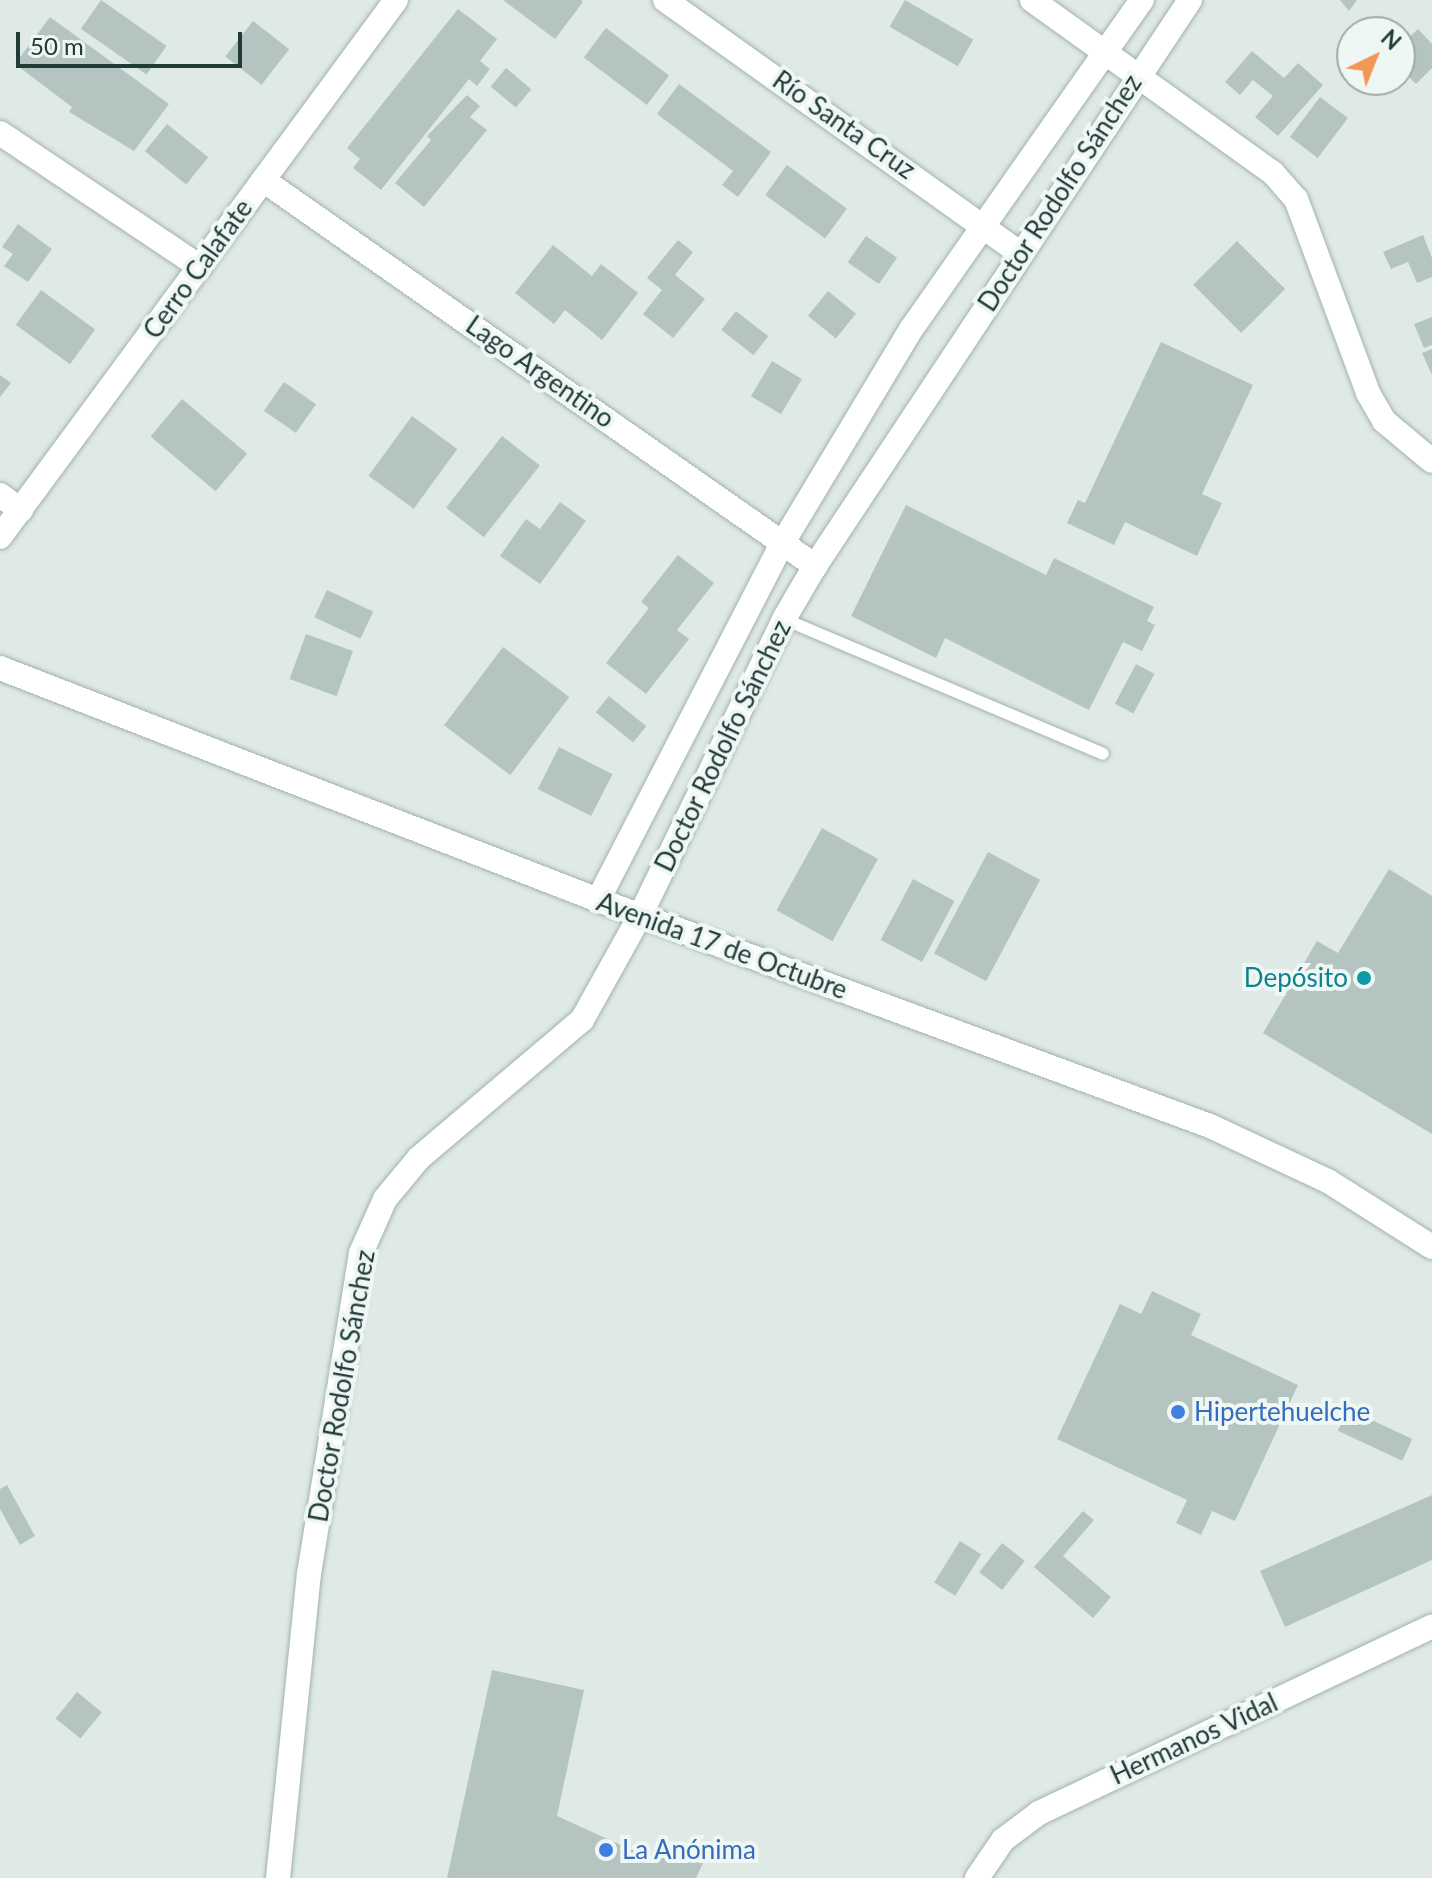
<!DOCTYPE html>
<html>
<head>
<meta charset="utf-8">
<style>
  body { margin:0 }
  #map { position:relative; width:1432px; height:1878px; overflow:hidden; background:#dfeae7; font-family:Lato,sans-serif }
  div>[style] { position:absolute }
  .building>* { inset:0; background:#b4c5c1; transform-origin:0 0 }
  .roads { filter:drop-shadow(0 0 2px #a2b2af) drop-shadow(0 0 2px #a2b2af) }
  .lane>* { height:12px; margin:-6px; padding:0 6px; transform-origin:6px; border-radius:6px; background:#fff }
  .street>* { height:24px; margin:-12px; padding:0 12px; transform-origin:12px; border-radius:12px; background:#fff }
  .secondary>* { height:24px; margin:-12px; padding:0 12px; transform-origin:12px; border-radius:12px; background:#fff }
  .dots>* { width:22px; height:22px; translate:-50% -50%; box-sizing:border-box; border:4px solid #eff7f5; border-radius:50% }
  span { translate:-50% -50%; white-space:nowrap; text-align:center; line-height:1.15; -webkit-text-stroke:8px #eff7f5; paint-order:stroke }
  .street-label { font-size:26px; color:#203b38 }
  .culture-label { font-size:26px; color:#0d838f }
  .right { translate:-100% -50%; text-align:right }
  .shop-label { font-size:26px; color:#366cbe }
  .left { translate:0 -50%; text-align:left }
  .north { position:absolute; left:1336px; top:16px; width:80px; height:80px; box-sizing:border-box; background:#eff7f5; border:2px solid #9caca9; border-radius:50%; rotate:43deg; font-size:22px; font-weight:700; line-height:32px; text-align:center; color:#203b38 }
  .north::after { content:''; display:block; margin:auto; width:28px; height:36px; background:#f39754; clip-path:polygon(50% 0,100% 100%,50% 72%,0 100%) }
  .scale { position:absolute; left:16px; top:32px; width:226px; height:36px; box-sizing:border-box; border:4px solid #203b38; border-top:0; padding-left:10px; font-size:24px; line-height:28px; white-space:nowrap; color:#203b38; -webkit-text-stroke:6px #eff7f5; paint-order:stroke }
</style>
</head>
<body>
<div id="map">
  <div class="building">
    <div style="left:101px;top:0;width:80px;height:35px;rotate:35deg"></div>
    <div style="clip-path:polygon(503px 0,581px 0,583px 2px,555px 39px)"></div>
    <div style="left:905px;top:0;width:79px;height:31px;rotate:30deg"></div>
    <div style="clip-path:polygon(1340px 0,1357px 0,1349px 11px)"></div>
    <div style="clip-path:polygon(458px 9px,497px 39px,480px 61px,490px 69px,477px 86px,469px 79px,381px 190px,353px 168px,360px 159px,347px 148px)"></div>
    <div style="clip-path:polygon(50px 17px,169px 104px,134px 151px,69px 112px,72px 107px,15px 64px)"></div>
    <div style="left:253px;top:21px;width:46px;height:45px;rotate:38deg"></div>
    <div style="left:606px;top:28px;width:79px;height:37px;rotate:37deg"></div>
    <div style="clip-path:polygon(1418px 29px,1432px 44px,1432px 68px,1416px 84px,1400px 68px,1400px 46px)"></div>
    <div style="clip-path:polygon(1252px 51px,1284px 78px,1298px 63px,1323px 85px,1278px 136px,1255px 117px,1273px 96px,1253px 80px,1240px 95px,1225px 82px)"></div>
    <div style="left:506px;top:68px;width:33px;height:24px;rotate:40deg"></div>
    <div style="clip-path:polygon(679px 84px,771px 152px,738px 197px,722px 185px,733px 171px,657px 114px)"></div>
    <div style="clip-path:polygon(467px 95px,480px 106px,470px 117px,487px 130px,424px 207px,395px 183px,431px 140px,427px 136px)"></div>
    <div style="left:1320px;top:97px;width:35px;height:50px;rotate:37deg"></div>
    <div style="left:167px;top:124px;width:53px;height:35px;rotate:39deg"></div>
    <div style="left:787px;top:165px;width:74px;height:37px;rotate:36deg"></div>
    <div style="clip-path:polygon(18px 224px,52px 249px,28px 282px,4px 266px,13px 254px,2px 247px)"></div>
    <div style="clip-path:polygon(1423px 235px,1432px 258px,1432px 277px,1417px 283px,1408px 262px,1391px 269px,1383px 252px)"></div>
    <div style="left:866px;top:236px;width:38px;height:32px;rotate:35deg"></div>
    <div style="clip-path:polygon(678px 240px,693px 252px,675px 275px,705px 299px,673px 338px,643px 314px,662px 290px,647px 278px)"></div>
    <div style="left:1237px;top:241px;width:68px;height:62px;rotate:45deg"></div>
    <div style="clip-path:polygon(553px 245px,592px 276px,601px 264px,638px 293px,602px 340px,565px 310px,554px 324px,515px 293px)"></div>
    <div style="left:41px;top:290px;width:67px;height:43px;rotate:36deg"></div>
    <div style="left:828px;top:291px;width:36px;height:32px;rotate:39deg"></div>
    <div style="left:736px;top:311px;width:41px;height:24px;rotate:38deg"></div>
    <div style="clip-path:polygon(1432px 317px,1432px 345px,1424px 348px,1414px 324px)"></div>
    <div style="clip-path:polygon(1161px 342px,1253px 385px,1202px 494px,1222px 503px,1197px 556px,1125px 522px,1114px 545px,1067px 523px,1078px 500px,1085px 503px)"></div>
    <div style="clip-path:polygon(1432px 349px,1432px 375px,1422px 353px)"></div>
    <div style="left:772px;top:361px;width:35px;height:41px;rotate:31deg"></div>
    <div style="clip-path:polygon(0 375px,11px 383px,0 397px)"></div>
    <div style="left:284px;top:382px;width:39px;height:35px;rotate:35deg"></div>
    <div style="left:182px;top:399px;width:85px;height:49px;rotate:40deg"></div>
    <div style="left:412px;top:416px;width:56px;height:74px;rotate:36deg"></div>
    <div style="left:502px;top:436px;width:48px;height:91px;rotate:38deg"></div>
    <div style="clip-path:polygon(560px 502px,586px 521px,540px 584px,500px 556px,526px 519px,540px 529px)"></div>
    <div style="clip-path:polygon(906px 505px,1046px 575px,1054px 558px,1154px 607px,1147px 621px,1155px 625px,1142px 651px,1123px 642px,1089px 710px,945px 638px,936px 658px,851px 616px)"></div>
    <div style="clip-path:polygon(678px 555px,714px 583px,677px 630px,689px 639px,646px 694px,606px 663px,649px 608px,641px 602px)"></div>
    <div style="left:327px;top:590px;width:51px;height:30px;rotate:25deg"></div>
    <div style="left:306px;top:634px;width:50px;height:48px;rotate:20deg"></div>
    <div style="left:503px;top:647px;width:83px;height:98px;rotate:37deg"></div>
    <div style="left:1136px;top:664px;width:21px;height:45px;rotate:28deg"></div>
    <div style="left:609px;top:696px;width:48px;height:21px;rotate:39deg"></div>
    <div style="left:559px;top:747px;width:60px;height:47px;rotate:27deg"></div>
    <div style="left:822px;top:828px;width:64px;height:94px;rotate:29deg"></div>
    <div style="left:988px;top:852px;width:59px;height:115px;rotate:28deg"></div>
    <div style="clip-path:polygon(1389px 869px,1432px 896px,1432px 1134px,1263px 1033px,1317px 941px,1338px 953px)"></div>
    <div style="left:913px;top:879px;width:47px;height:69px;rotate:28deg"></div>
    <div style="clip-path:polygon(1152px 1291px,1201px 1314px,1191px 1335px,1298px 1385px,1235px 1521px,1212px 1511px,1201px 1535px,1176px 1523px,1187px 1500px,1057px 1439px,1120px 1304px,1141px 1314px)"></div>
    <div style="left:1348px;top:1409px;width:71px;height:24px;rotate:25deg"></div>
    <div style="clip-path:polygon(7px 1485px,35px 1536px,20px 1545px,0 1509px,0 1489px)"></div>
    <div style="clip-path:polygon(1432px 1495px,1432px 1560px,1285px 1627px,1260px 1571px)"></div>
    <div style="clip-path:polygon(1083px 1511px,1094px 1520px,1063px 1556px,1111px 1597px,1093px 1618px,1034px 1567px)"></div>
    <div style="left:960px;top:1541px;width:25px;height:49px;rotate:32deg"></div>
    <div style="left:1002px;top:1543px;width:29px;height:37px;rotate:38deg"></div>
    <div style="clip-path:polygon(492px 1670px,584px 1690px,557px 1816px,656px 1861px,665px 1841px,705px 1859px,696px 1878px,447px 1878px)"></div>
    <div style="left:77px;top:1692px;width:32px;height:34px;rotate:39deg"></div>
  </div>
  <div class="roads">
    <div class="lane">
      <div style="left:784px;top:619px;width:346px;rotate:22.9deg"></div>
    </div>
    <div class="street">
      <div style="left:665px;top:0;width:436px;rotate:35.5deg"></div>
      <div style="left:1032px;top:0;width:297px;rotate:35.7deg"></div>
      <div style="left:1273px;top:173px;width:35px;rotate:49deg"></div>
      <div style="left:1296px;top:199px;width:207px;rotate:69.6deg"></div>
      <div style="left:1368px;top:393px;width:32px;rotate:60deg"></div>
      <div style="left:1384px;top:421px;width:62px;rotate:39.8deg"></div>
      <div style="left:0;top:133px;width:241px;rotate:33.8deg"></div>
      <div style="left:263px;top:180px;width:674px;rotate:34.96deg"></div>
      <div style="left:0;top:495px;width:26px;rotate:36deg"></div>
      <div style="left:0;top:537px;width:667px;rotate:-53.59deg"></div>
      <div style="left:278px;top:1878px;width:306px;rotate:-84.2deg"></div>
      <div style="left:309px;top:1574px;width:325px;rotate:-80.8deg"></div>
      <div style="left:361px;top:1253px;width:59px;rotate:-66deg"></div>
      <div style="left:385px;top:1199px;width:53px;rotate:-50.3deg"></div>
      <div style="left:419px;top:1158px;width:214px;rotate:-40.3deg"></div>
      <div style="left:582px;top:1020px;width:119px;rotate:-60.9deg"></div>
    </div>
    <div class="secondary">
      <div style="left:0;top:668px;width:641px;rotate:21.2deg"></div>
      <div style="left:598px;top:900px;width:652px;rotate:20.27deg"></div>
      <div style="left:1210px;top:1126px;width:130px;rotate:25deg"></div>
      <div style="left:1328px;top:1181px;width:123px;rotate:32.4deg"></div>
      <div style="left:598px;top:900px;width:401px;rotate:-62.7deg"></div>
      <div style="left:782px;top:544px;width:252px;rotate:-59deg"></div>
      <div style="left:912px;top:328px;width:401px;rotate:-55deg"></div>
      <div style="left:640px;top:916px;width:330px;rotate:-64.1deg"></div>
      <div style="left:784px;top:619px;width:61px;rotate:-59.7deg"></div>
      <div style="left:815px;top:566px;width:679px;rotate:-56.47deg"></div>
      <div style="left:977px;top:1878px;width:46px;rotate:-55.6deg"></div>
      <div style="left:1003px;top:1840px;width:45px;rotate:-36.9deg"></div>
      <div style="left:1039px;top:1813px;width:435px;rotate:-25.4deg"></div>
    </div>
  </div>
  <div class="dots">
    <div style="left:1364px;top:978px;background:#0f9aa8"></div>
    <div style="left:1178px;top:1412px;background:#3f7fe0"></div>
    <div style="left:606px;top:1850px;background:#3f7fe0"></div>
  </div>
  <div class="street-label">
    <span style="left:844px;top:125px;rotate:35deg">Río Santa Cruz</span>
    <span style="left:1060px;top:193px;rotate:-57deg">Doctor Rodolfo Sánchez</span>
    <span style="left:198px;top:269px;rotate:-54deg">Cerro Calafate</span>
    <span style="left:540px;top:372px;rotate:35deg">Lago Argentino</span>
    <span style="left:723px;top:746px;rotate:-64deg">Doctor Rodolfo Sánchez</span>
    <span style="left:722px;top:946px;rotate:20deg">Avenida 17 de Octubre</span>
    <span style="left:342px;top:1386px;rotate:-80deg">Doctor Rodolfo Sánchez</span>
    <span style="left:1194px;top:1739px;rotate:-25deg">Hermanos Vidal</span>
  </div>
  <div class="culture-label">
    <span class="right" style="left:1348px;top:978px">Depósito</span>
  </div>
  <div class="shop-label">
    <span class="left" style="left:1194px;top:1412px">Hipertehuelche</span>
    <span class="left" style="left:622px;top:1850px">La Anónima</span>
  </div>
  <div class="north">N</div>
  <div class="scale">50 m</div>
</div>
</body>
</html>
